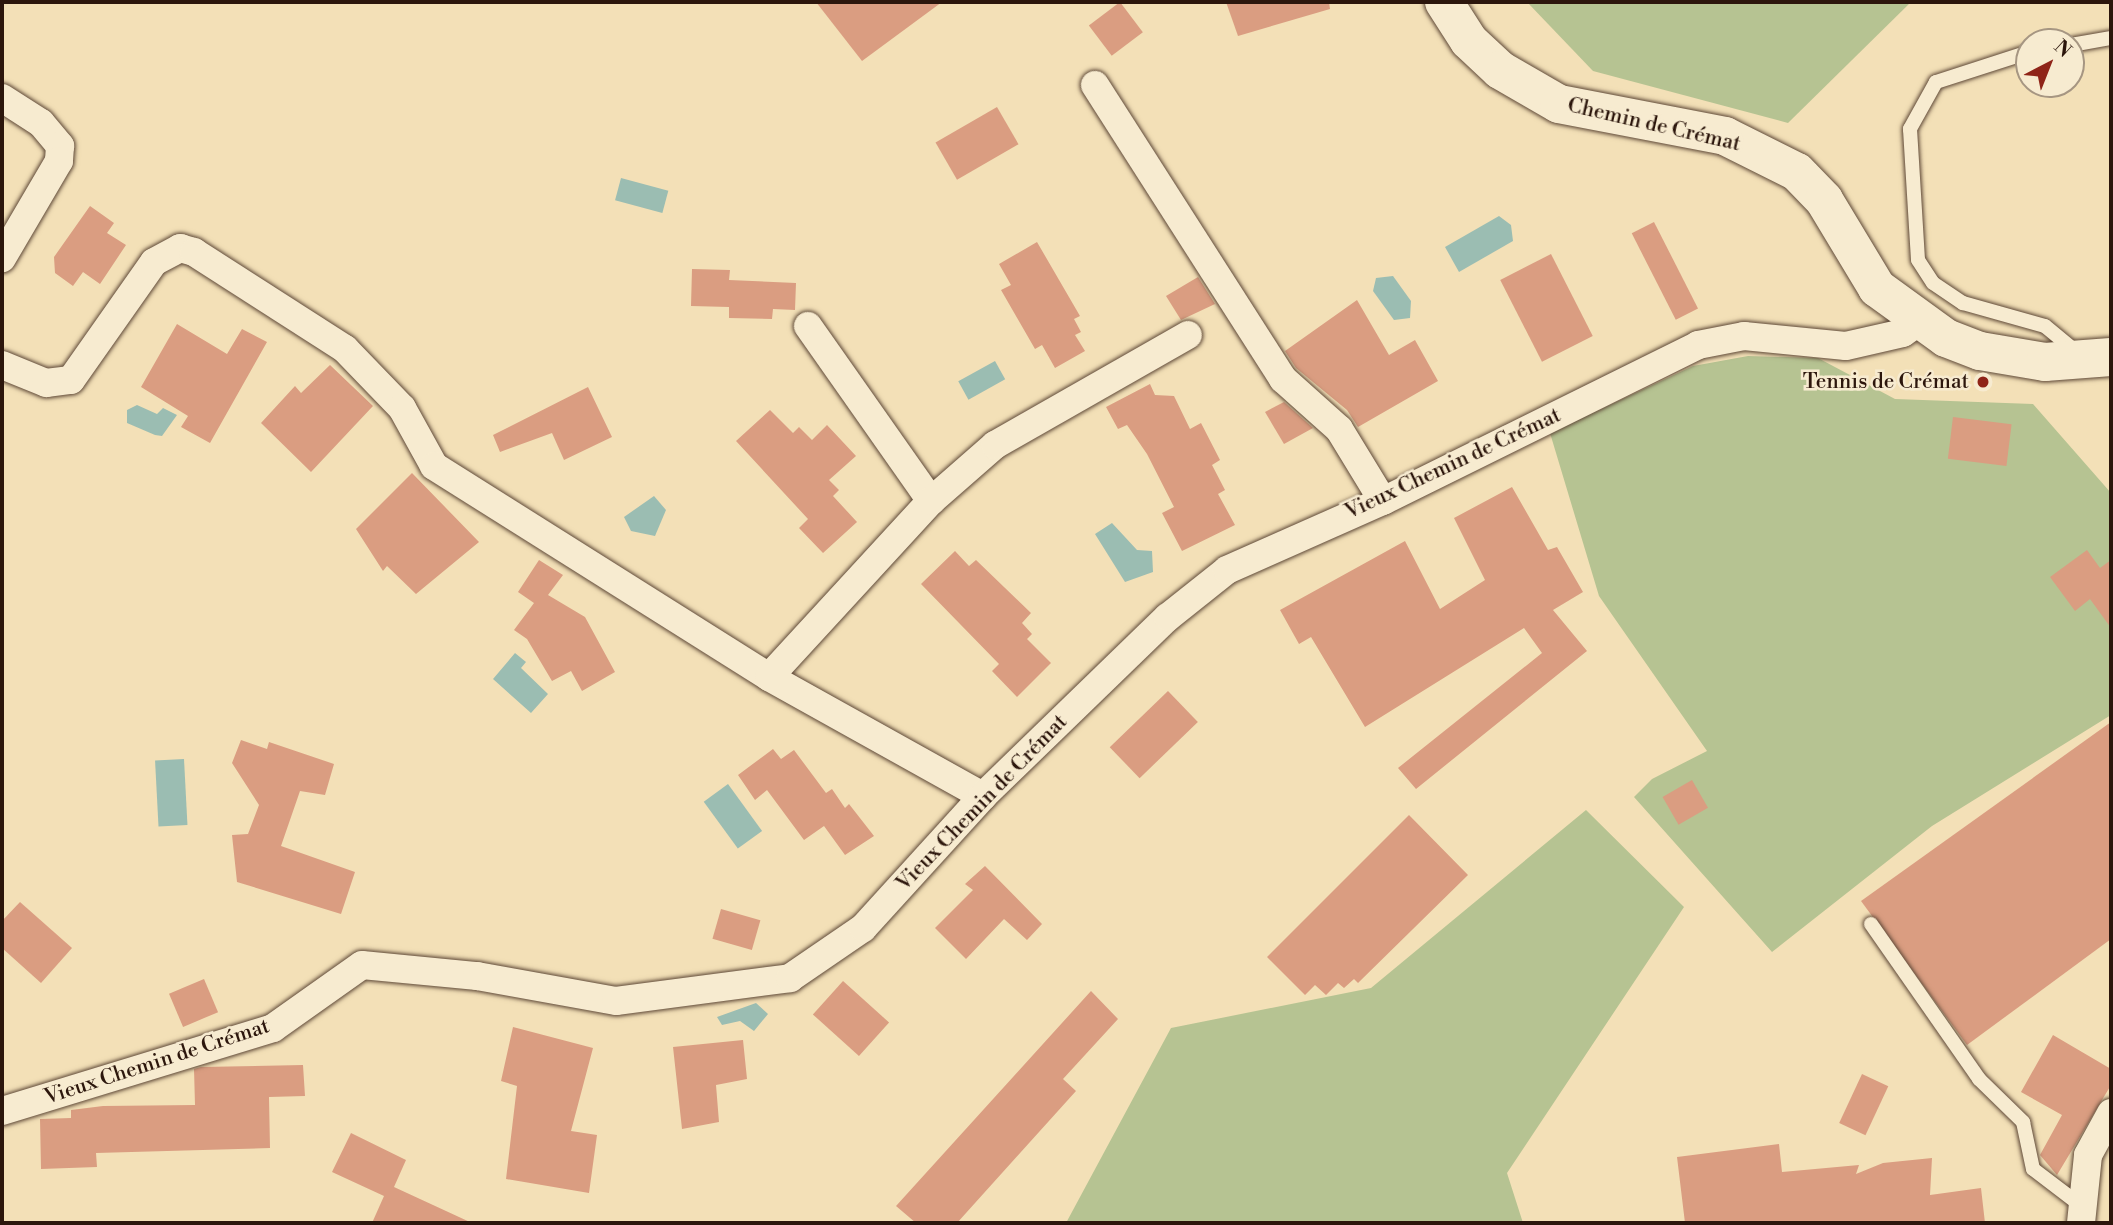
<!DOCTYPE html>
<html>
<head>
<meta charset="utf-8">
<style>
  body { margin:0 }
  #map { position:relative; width:2113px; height:1225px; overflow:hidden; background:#f3e0b7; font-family:"Libre Bodoni",serif }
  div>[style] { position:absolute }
  .green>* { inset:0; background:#b6c392 }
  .water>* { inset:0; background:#9bbdb2; transform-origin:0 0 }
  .building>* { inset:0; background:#da9d81; transform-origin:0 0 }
  .roads { filter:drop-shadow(0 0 2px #5e4837) drop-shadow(0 0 2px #5e4837) }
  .lane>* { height:14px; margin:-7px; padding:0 7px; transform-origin:7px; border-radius:7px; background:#f7ebd0 }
  .street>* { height:28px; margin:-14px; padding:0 14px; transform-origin:14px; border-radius:14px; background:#f7ebd0 }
  .secondary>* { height:38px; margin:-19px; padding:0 19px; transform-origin:19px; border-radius:19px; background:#f7ebd0 }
  .dots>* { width:19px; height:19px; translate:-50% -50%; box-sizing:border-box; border:4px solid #f7ebd0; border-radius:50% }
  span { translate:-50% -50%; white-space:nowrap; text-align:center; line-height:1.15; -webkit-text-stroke:5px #f7ebd0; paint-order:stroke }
  .street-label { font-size:21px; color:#2c160c }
  .poi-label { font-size:21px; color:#2c160c }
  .right { translate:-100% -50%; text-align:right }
  .frame { position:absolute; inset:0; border:4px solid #2c160c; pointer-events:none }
  .north { position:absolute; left:2015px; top:28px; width:70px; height:70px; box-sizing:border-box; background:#f7ebd0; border:2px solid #a69682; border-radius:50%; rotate:42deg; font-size:19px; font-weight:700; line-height:28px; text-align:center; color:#2c160c }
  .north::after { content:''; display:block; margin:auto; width:24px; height:32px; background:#8f2418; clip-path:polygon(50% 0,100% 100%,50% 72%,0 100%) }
</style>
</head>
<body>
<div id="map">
  <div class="green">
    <div style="clip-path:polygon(1527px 2px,1911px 2px,1788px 123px,1593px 71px)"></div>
    <div style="clip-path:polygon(1748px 356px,1818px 358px,1895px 399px,2033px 404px,2111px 493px,2111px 715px,1932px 826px,1772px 952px,1634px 797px,1652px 779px,1707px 751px,1599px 596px,1550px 433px,1693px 366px)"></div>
    <div style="clip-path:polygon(1586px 810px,1684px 907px,1507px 1173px,1523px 1223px,1066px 1223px,1171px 1028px,1371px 988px)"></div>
  </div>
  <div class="water">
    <div style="left:621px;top:178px;width:49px;height:23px;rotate:15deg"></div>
    <div style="clip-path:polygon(1499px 216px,1511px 225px,1513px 241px,1459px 272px,1445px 247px)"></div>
    <div style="clip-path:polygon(1393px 276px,1411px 301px,1410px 318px,1394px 320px,1373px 291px,1376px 278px)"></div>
    <div style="left:995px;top:361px;width:21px;height:42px;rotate:61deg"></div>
    <div style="clip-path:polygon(137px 405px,157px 414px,163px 408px,177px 415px,162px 436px,155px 435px,127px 423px,127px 410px)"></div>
    <div style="clip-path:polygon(654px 496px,666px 510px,655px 536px,631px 531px,624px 517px)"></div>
    <div style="clip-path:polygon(1112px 523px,1137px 550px,1152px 551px,1153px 572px,1125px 582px,1095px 534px)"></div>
    <div style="clip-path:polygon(515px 653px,526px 662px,521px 668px,548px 694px,531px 713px,493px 679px)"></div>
    <div style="left:184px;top:759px;width:66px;height:29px;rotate:87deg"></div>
    <div style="left:728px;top:784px;width:58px;height:30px;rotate:54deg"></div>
    <div style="clip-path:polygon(756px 1003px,768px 1014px,754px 1031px,740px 1021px,722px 1025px,717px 1017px)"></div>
  </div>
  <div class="building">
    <div style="clip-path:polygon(816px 2px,942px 2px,862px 61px)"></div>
    <div style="left:1120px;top:2px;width:38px;height:39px;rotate:53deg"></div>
    <div style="clip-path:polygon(1226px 2px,1329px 2px,1330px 9px,1238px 36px)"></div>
    <div style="left:997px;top:107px;width:43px;height:71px;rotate:60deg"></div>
    <div style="clip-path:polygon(90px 206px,114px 223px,107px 233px,126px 245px,100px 284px,83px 272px,73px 286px,55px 273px,54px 257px)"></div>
    <div style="left:1654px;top:222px;width:97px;height:25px;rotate:63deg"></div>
    <div style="clip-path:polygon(1037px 242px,1080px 316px,1074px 319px,1081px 332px,1075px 335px,1085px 351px,1055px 368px,1042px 345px,1035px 349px,1001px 290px,1011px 285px,999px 264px)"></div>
    <div style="left:1551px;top:254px;width:92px;height:57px;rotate:63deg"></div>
    <div style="clip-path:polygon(692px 269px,730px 270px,729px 280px,796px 283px,795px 310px,773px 309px,772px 319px,729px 318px,729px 307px,691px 306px)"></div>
    <div style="clip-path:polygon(1198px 277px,1215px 304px,1181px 320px,1166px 296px)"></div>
    <div style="clip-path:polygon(1357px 300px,1389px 355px,1415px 340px,1438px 381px,1358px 427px,1347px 410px,1296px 368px,1285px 351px)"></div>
    <div style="clip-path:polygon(177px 324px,227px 354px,242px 329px,267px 342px,210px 443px,181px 427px,188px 416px,141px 387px)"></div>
    <div style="clip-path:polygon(330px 365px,373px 406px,311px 472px,261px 423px,295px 386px,301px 393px)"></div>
    <div style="clip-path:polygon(1150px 384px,1155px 395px,1174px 396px,1190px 429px,1201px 423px,1220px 460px,1212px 465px,1225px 490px,1218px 494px,1235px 525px,1182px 551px,1162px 513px,1174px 507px,1147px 454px,1127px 425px,1118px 429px,1106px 407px)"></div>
    <div style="clip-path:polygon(588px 387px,612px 437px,564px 460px,552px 433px,500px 452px,493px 435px)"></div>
    <div style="clip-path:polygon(1284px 402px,1313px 428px,1284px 444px,1265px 412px)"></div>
    <div style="clip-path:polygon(770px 410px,793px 433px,799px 427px,812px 440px,827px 425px,856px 456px,829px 480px,839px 490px,833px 496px,857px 522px,823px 553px,799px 528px,808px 519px,736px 441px)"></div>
    <div style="left:1953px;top:417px;width:59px;height:42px;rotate:7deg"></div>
    <div style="clip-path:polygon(412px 473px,479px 542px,416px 594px,387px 566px,383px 571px,356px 529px)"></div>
    <div style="clip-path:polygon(1512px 487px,1548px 550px,1557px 547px,1583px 592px,1553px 610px,1587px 651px,1416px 789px,1398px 768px,1542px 653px,1524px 628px,1365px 727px,1311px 637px,1299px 644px,1280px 610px,1405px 541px,1440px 609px,1485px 580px,1454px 518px)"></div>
    <div style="clip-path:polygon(2087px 550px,2100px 568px,2111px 560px,2111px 628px,2090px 599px,2075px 611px,2050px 577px)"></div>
    <div style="clip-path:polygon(955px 551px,969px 566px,976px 560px,1031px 613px,1022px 623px,1032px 634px,1027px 639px,1051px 663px,1017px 697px,992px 671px,999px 664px,921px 584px)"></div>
    <div style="clip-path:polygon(539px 560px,563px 575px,548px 595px,585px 617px,615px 672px,582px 691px,571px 671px,552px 681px,527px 639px,514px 630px,534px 603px,518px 592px)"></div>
    <div style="left:1168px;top:691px;width:43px;height:81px;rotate:46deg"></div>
    <div style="clip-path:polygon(2111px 722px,2111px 939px,1967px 1045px,1861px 901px)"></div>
    <div style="clip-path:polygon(241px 740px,267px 749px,269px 742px,334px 764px,325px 795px,300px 791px,281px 846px,355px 872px,341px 914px,237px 882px,232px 835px,248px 834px,259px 805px,232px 763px)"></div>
    <div style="clip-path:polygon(773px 749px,781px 759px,794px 750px,826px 793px,832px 789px,845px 808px,849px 804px,874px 836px,845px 855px,824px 826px,804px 840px,767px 790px,755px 800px,738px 775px)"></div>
    <div style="left:1692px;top:780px;width:32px;height:34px;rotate:60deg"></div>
    <div style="clip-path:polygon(1409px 815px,1468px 875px,1358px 983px,1354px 979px,1344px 988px,1338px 983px,1326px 995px,1315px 985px,1305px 995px,1267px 957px)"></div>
    <div style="clip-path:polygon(985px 866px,1042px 924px,1027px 940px,1004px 919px,966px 959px,935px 928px,973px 890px,965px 884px)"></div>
    <div style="clip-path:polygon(20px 902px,72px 948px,41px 983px,2px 948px,2px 921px)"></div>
    <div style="left:721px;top:909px;width:41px;height:31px;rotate:16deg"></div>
    <div style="left:204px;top:979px;width:36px;height:38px;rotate:67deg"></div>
    <div style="left:843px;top:981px;width:62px;height:45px;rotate:42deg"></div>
    <div style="clip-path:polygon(1091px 991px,1118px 1019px,1063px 1079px,1076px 1091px,957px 1223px,916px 1223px,896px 1206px)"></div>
    <div style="clip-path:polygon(513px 1027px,593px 1048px,571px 1131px,597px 1135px,589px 1193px,506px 1179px,517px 1086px,501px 1081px)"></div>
    <div style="clip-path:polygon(2053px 1035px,2111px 1069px,2111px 1085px,2057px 1175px,2040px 1155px,2062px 1115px,2021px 1092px)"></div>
    <div style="clip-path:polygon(743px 1040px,747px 1079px,716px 1085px,719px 1122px,682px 1129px,673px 1047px)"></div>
    <div style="clip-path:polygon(303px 1065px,305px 1096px,269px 1097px,270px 1148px,96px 1153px,97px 1167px,41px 1169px,40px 1119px,71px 1118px,71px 1110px,103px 1106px,195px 1105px,194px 1069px,201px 1067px)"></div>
    <div style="left:1862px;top:1074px;width:29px;height:54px;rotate:25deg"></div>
    <div style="clip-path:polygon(351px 1133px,406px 1160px,394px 1187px,472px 1223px,372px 1223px,384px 1196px,332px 1172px)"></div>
    <div style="clip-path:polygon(1779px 1144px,1782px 1172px,1859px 1165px,1856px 1174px,1883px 1163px,1932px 1158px,1930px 1195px,1981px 1188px,1985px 1223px,1685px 1223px,1677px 1157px)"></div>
  </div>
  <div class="roads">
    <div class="lane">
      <div style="left:2071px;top:45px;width:41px;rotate:-9.9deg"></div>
      <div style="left:2029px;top:52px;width:98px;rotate:162.1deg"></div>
      <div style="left:1936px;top:82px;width:54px;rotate:119deg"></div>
      <div style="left:1910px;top:129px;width:131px;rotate:86.5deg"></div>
      <div style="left:1918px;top:260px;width:27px;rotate:57deg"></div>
      <div style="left:1933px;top:283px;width:36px;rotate:34deg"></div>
      <div style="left:1963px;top:303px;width:85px;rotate:15.7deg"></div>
      <div style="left:2045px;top:326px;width:45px;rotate:39.6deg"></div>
      <div style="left:1871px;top:924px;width:189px;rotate:55.1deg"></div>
      <div style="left:1979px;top:1079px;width:62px;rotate:44.3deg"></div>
      <div style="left:2023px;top:1122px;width:48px;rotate:78deg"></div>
      <div style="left:2033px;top:1169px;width:58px;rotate:37.3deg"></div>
    </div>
    <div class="street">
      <div style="left:1095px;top:85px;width:349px;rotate:57.4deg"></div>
      <div style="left:1283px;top:379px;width:75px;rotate:41.8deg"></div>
      <div style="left:1339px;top:429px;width:84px;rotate:58.6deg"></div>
      <div style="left:2px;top:98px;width:46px;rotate:32.7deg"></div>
      <div style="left:41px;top:123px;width:30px;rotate:50deg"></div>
      <div style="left:60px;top:146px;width:15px;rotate:94deg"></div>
      <div style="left:59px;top:161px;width:113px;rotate:120.4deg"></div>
      <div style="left:808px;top:326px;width:214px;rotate:54.9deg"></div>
      <div style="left:2px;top:365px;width:48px;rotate:22.2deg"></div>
      <div style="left:46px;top:383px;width:25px;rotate:-7deg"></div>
      <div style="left:71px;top:380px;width:144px;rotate:-54.9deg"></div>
      <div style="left:154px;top:262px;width:30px;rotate:-28deg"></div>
      <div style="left:180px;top:248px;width:15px;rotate:16deg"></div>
      <div style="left:194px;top:252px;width:179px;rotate:32.7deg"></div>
      <div style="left:345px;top:349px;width:82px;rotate:46deg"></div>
      <div style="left:402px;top:408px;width:66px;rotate:61.1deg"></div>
      <div style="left:434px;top:466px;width:396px;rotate:32.2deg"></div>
      <div style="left:769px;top:677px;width:245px;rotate:29.1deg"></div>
      <div style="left:769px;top:677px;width:239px;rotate:-47.4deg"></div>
      <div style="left:931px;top:501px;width:85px;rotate:-41.2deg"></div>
      <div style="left:995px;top:445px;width:222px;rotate:-29.7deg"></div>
      <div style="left:2px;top:1111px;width:283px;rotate:-17deg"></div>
      <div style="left:273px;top:1028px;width:109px;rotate:-35.3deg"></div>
      <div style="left:362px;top:965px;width:116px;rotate:5.5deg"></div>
      <div style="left:477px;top:976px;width:141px;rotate:10.2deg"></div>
      <div style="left:616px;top:1001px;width:176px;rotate:-7.5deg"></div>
      <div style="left:790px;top:978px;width:88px;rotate:-34.4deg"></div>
      <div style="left:863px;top:928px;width:178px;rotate:-47.7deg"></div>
      <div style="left:983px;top:796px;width:257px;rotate:-44.1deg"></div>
      <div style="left:1168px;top:617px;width:75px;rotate:-38.5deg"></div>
      <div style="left:1227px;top:570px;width:171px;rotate:-23.9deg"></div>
      <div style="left:1383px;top:501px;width:352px;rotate:-26.3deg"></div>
      <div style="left:1698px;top:345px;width:47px;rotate:-11.1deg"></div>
      <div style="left:1744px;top:336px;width:102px;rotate:5.6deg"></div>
      <div style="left:1846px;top:346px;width:58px;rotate:-12.8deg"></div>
      <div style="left:1903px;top:333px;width:19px;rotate:-36deg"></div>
      <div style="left:2081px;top:1223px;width:68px;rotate:-84.1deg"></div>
      <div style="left:2088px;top:1155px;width:48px;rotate:-61.3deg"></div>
    </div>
    <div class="secondary">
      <div style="left:1444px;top:2px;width:46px;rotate:57.3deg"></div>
      <div style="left:1469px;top:41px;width:42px;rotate:43.1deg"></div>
      <div style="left:1500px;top:70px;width:68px;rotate:30deg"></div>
      <div style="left:1559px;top:104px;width:169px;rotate:10.9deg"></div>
      <div style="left:1725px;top:136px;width:80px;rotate:26.6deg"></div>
      <div style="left:1797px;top:172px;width:39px;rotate:46deg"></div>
      <div style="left:1824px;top:200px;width:103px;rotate:58.9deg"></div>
      <div style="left:1877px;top:288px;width:85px;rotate:35.9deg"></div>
      <div style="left:1946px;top:338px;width:36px;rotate:21deg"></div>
      <div style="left:1980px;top:351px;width:66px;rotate:9.6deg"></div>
      <div style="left:2045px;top:362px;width:66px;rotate:-4.3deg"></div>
    </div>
  </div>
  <div class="dots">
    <div style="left:1983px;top:382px;background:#8f2418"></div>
  </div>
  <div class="street-label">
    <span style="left:1654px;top:125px;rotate:13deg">Chemin de Crémat</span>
    <span style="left:1453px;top:464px;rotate:-25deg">Vieux Chemin de Crémat</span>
    <span style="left:982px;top:803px;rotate:-46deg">Vieux Chemin de Crémat</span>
    <span style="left:157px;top:1062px;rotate:-18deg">Vieux Chemin de Crémat</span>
  </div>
  <div class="poi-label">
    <span class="right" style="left:1969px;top:382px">Tennis de Crémat</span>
  </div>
  <div class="frame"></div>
  <div class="north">N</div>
</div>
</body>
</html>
